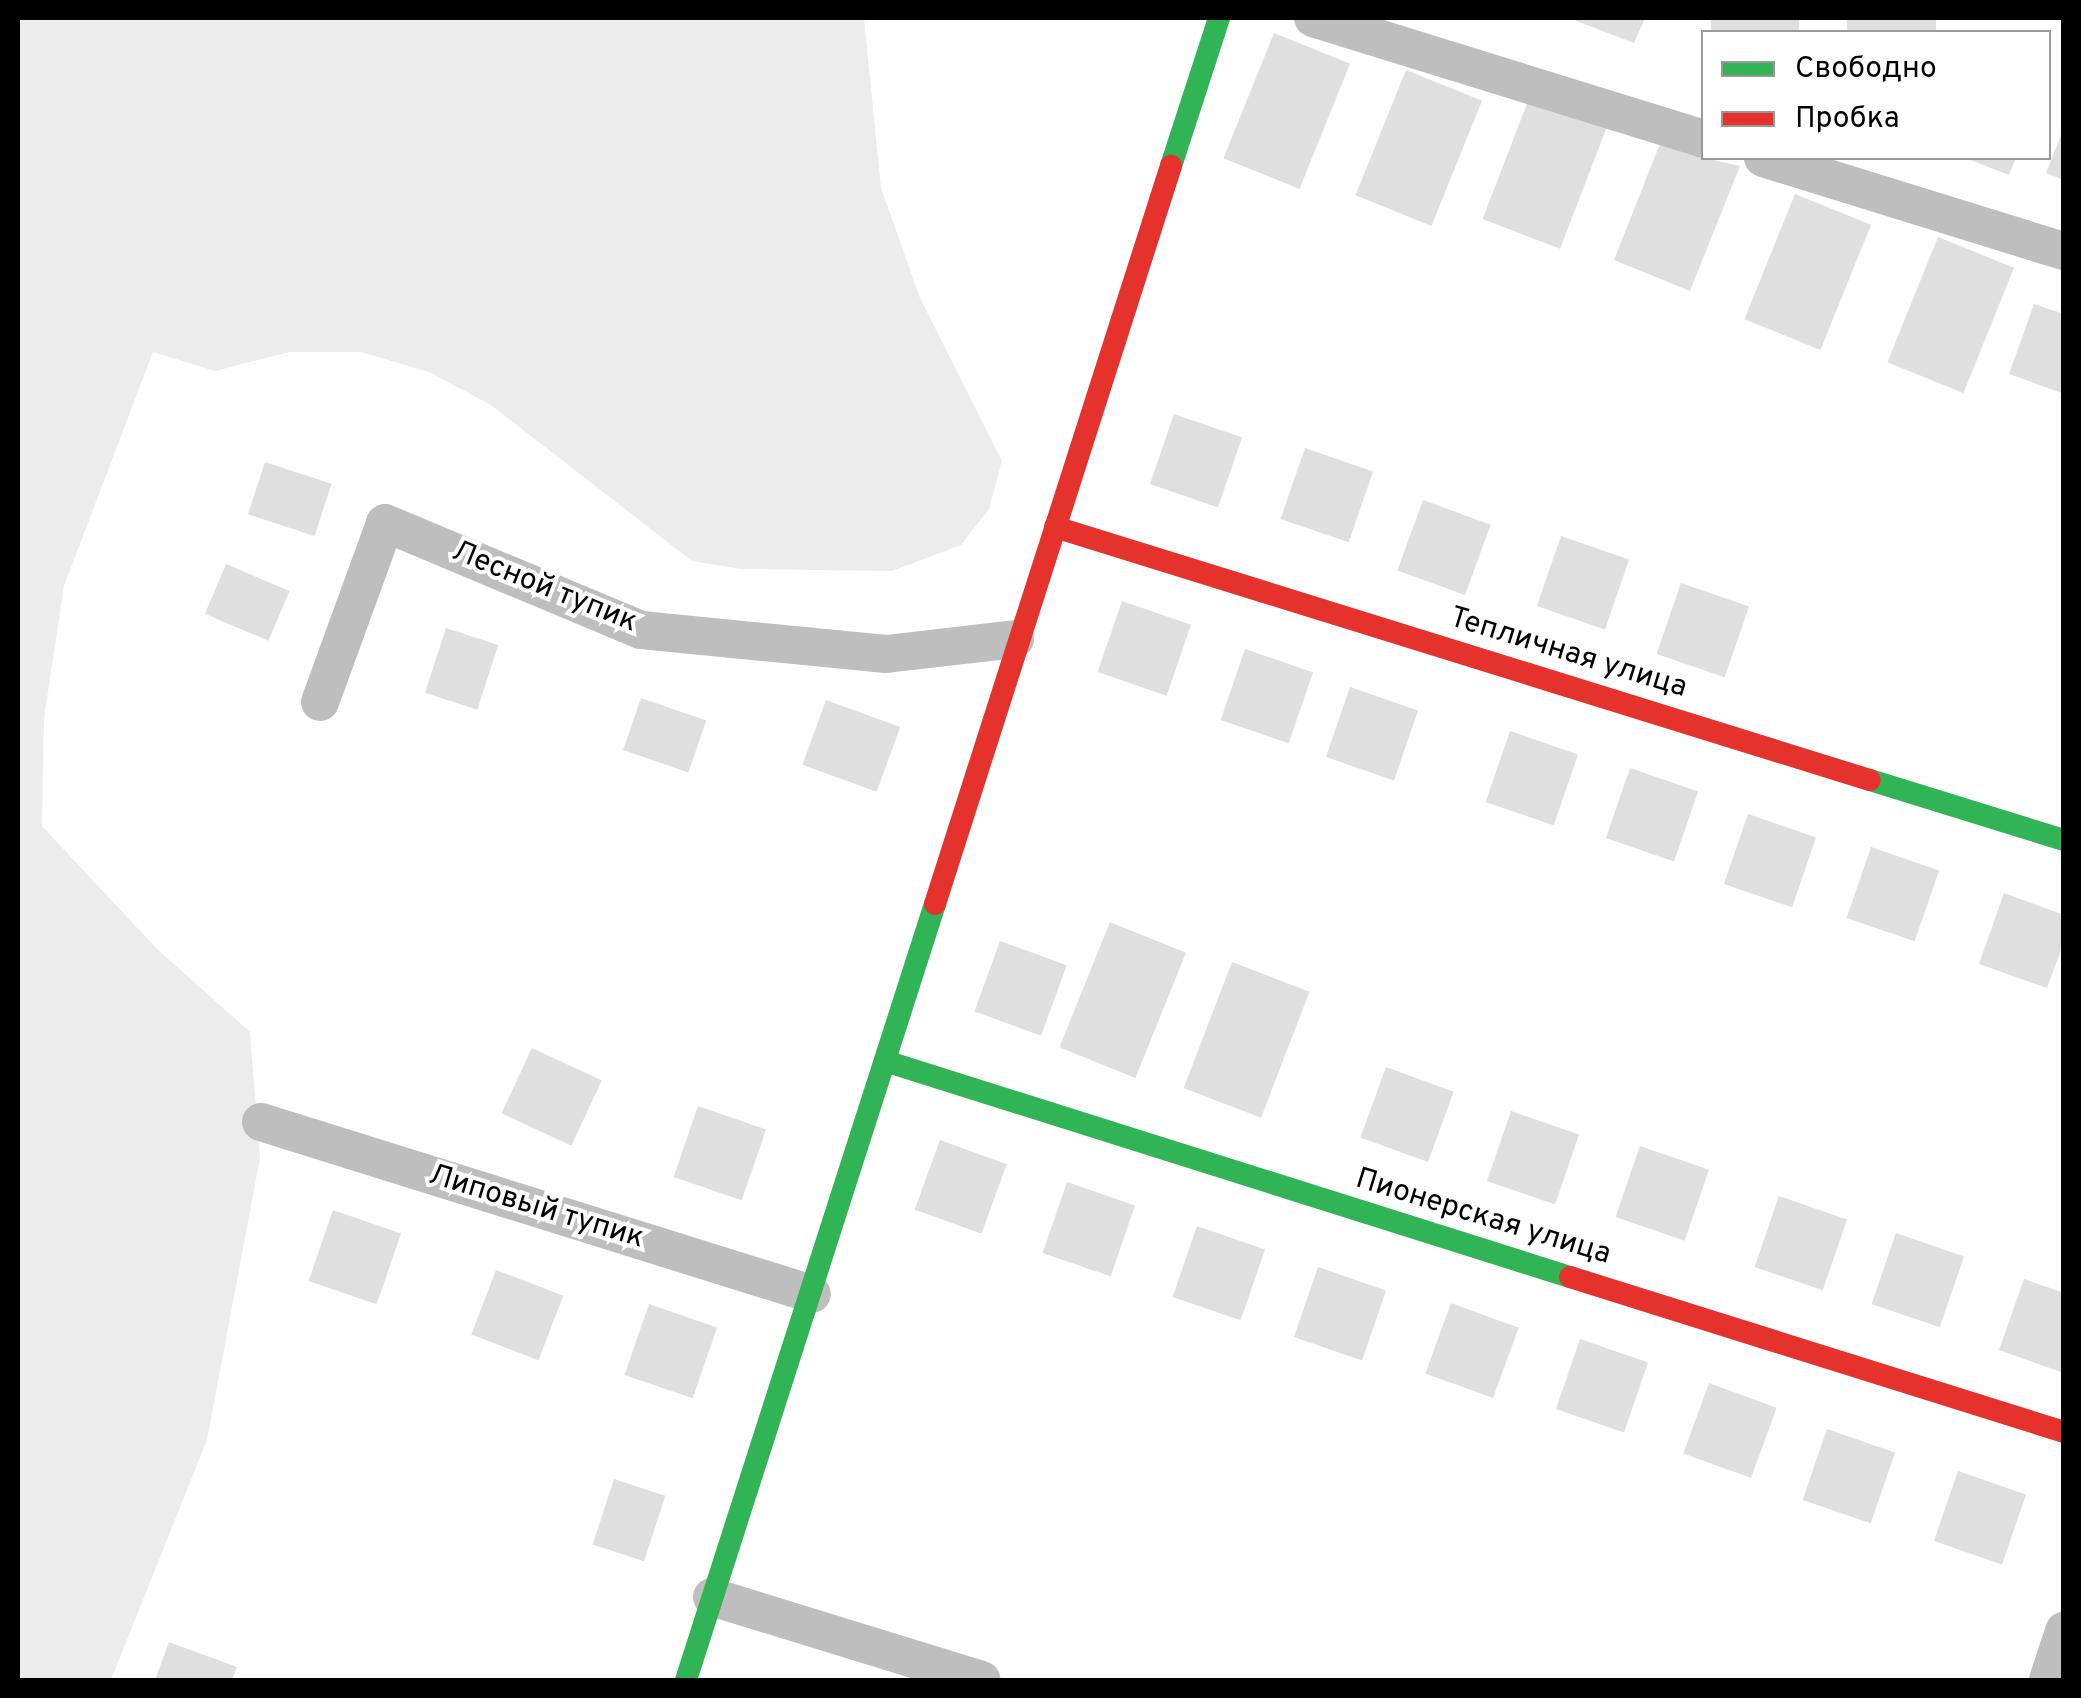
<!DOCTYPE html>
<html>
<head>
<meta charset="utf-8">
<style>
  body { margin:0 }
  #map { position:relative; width:2081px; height:1698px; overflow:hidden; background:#fff; font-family:Overpass,sans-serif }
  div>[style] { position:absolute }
  .green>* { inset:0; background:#ececec }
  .building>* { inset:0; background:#dfdfdf; transform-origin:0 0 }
  .street>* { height:38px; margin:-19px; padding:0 19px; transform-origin:19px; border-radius:19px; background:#bebebe }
  .fast>* { height:22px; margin:-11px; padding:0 11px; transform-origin:11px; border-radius:11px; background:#30b455 }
  .jam>* { height:22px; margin:-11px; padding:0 11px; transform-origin:11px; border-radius:11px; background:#e5322d }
  span { translate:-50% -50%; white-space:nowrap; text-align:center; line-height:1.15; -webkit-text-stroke:8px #fff; paint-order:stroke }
  .street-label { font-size:30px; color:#000 }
  .frame { position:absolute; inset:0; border:20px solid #000; pointer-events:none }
  .legend { position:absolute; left:1701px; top:30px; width:350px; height:130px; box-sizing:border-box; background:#fff; border:2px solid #999; margin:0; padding:12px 18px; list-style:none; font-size:30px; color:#000 }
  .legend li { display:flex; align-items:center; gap:20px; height:50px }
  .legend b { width:50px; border:2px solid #999 }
</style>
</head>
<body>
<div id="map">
  <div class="green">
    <div style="clip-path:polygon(18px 18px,864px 18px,881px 188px,920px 298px,1002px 461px,989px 509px,961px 545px,892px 571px,741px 569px,692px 561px,491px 405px,429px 372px,361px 352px,290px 352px,215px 371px,153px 352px,64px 586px,44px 718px,42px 826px,156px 948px,250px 1032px,260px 1158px,207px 1440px,111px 1680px,18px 1680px)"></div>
  </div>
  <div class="building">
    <div style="clip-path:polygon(1569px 18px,1645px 18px,1634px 43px)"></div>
    <div style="left:1711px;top:18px;width:88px;height:15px"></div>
    <div style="left:1847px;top:18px;width:89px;height:15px"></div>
    <div style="left:1274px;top:33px;width:82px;height:135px;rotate:22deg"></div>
    <div style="left:1406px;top:70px;width:82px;height:135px;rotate:22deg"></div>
    <div style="left:1531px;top:93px;width:83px;height:135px;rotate:21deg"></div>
    <div style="clip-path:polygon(2063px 130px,2064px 130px,2064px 180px,2046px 173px)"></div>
    <div style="clip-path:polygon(1663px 136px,1704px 152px,1704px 158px,1740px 166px,1690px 291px,1614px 260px)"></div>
    <div style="clip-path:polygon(1965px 158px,2016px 158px,2009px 175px)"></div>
    <div style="left:1795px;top:194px;width:82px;height:135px;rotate:22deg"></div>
    <div style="left:1938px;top:237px;width:82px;height:135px;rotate:22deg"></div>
    <div style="clip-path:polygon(2034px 304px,2064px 314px,2064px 394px,2009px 374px)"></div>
    <div style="left:1174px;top:414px;width:72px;height:74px;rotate:19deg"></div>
    <div style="left:1305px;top:448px;width:72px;height:75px;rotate:19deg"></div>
    <div style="left:265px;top:462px;width:70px;height:55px;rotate:18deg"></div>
    <div style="left:1423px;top:500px;width:72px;height:75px;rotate:20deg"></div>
    <div style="left:1561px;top:536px;width:72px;height:74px;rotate:19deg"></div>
    <div style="left:226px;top:564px;width:69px;height:54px;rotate:23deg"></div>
    <div style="left:1681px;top:583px;width:72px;height:75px;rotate:19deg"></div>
    <div style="left:1122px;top:601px;width:73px;height:75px;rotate:19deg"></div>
    <div style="left:446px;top:628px;width:55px;height:68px;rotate:18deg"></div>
    <div style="left:1245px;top:649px;width:72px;height:75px;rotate:19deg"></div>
    <div style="left:1350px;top:687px;width:72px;height:74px;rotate:19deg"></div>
    <div style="left:641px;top:698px;width:69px;height:55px;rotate:19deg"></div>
    <div style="left:826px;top:700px;width:79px;height:69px;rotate:20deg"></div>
    <div style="left:1510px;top:731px;width:72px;height:75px;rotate:19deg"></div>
    <div style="left:1630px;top:768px;width:72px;height:74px;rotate:19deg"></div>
    <div style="left:1748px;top:814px;width:72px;height:74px;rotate:19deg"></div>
    <div style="left:1871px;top:847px;width:72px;height:75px;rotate:19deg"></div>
    <div style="clip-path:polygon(2004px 893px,2064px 915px,2064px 942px,2047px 988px,1979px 964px)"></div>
    <div style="left:1110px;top:922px;width:82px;height:135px;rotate:22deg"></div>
    <div style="left:1000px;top:941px;width:71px;height:75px;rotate:20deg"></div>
    <div style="left:1232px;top:962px;width:83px;height:135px;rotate:21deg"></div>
    <div style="left:532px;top:1048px;width:77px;height:72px;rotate:25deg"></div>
    <div style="left:1386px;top:1067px;width:72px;height:75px;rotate:20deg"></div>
    <div style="left:698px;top:1106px;width:72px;height:75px;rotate:19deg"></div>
    <div style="left:1511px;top:1111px;width:72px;height:74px;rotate:19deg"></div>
    <div style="left:940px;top:1140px;width:71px;height:74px;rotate:20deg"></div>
    <div style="left:1640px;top:1146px;width:73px;height:75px;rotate:19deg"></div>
    <div style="left:1067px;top:1182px;width:72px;height:75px;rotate:19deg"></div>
    <div style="left:1779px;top:1196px;width:72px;height:75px;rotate:19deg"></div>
    <div style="left:333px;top:1210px;width:72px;height:75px;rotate:19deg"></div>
    <div style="left:1197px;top:1226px;width:72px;height:75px;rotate:19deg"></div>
    <div style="left:1896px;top:1233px;width:72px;height:75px;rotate:19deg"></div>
    <div style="left:1318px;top:1267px;width:72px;height:74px;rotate:19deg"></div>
    <div style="left:496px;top:1270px;width:72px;height:69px;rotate:21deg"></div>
    <div style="clip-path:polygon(2024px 1279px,2064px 1293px,2064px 1373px,1999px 1350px)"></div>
    <div style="left:1451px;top:1303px;width:72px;height:75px;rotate:20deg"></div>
    <div style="left:649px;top:1304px;width:72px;height:75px;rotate:19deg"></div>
    <div style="left:1580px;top:1339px;width:72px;height:74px;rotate:19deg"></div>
    <div style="left:1709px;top:1383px;width:72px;height:75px;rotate:20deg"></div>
    <div style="left:1827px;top:1429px;width:72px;height:75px;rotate:19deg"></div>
    <div style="left:1958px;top:1471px;width:72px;height:74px;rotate:19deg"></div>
    <div style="left:614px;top:1479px;width:54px;height:69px;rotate:18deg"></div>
    <div style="clip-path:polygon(169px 1642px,237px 1667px,232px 1680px,155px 1680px)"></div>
  </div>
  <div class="street">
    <div style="left:1313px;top:18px;width:409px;rotate:17.2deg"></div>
    <div style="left:1763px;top:158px;width:315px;rotate:17.2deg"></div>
    <div style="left:320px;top:702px;width:190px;rotate:-70deg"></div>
    <div style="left:385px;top:523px;width:277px;rotate:22.7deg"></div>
    <div style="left:641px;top:630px;width:246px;rotate:5.6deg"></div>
    <div style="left:886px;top:654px;width:130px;rotate:-6.6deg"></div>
    <div style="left:261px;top:1122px;width:577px;rotate:17.34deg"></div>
    <div style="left:712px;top:1597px;width:282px;rotate:17.1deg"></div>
    <div style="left:2048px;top:1680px;width:52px;rotate:-71.9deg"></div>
  </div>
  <div class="fast">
    <div style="left:1171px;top:166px;width:156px;rotate:-72deg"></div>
    <div style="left:1870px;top:780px;width:203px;rotate:17.2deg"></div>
    <div style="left:885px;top:1061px;width:718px;rotate:17.5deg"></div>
    <div style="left:686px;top:1680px;width:815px;rotate:-72.21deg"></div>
  </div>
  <div class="jam">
    <div style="left:1055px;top:527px;width:853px;rotate:17.25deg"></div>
    <div style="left:935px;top:904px;width:775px;rotate:-72.27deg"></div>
    <div style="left:1570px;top:1277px;width:518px;rotate:17.42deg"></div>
  </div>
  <div class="street-label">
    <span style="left:544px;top:588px;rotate:22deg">Лесной тупик</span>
    <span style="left:1568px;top:654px;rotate:17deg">Тепличная улица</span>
    <span style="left:536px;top:1208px;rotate:17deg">Липовый тупик</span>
    <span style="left:1483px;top:1218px;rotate:17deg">Пионерская улица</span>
  </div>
  <div class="frame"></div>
  <ul class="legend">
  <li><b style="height:12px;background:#30b455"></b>Свободно</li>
  <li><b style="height:12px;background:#e5322d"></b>Пробка</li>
  </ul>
</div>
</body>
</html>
